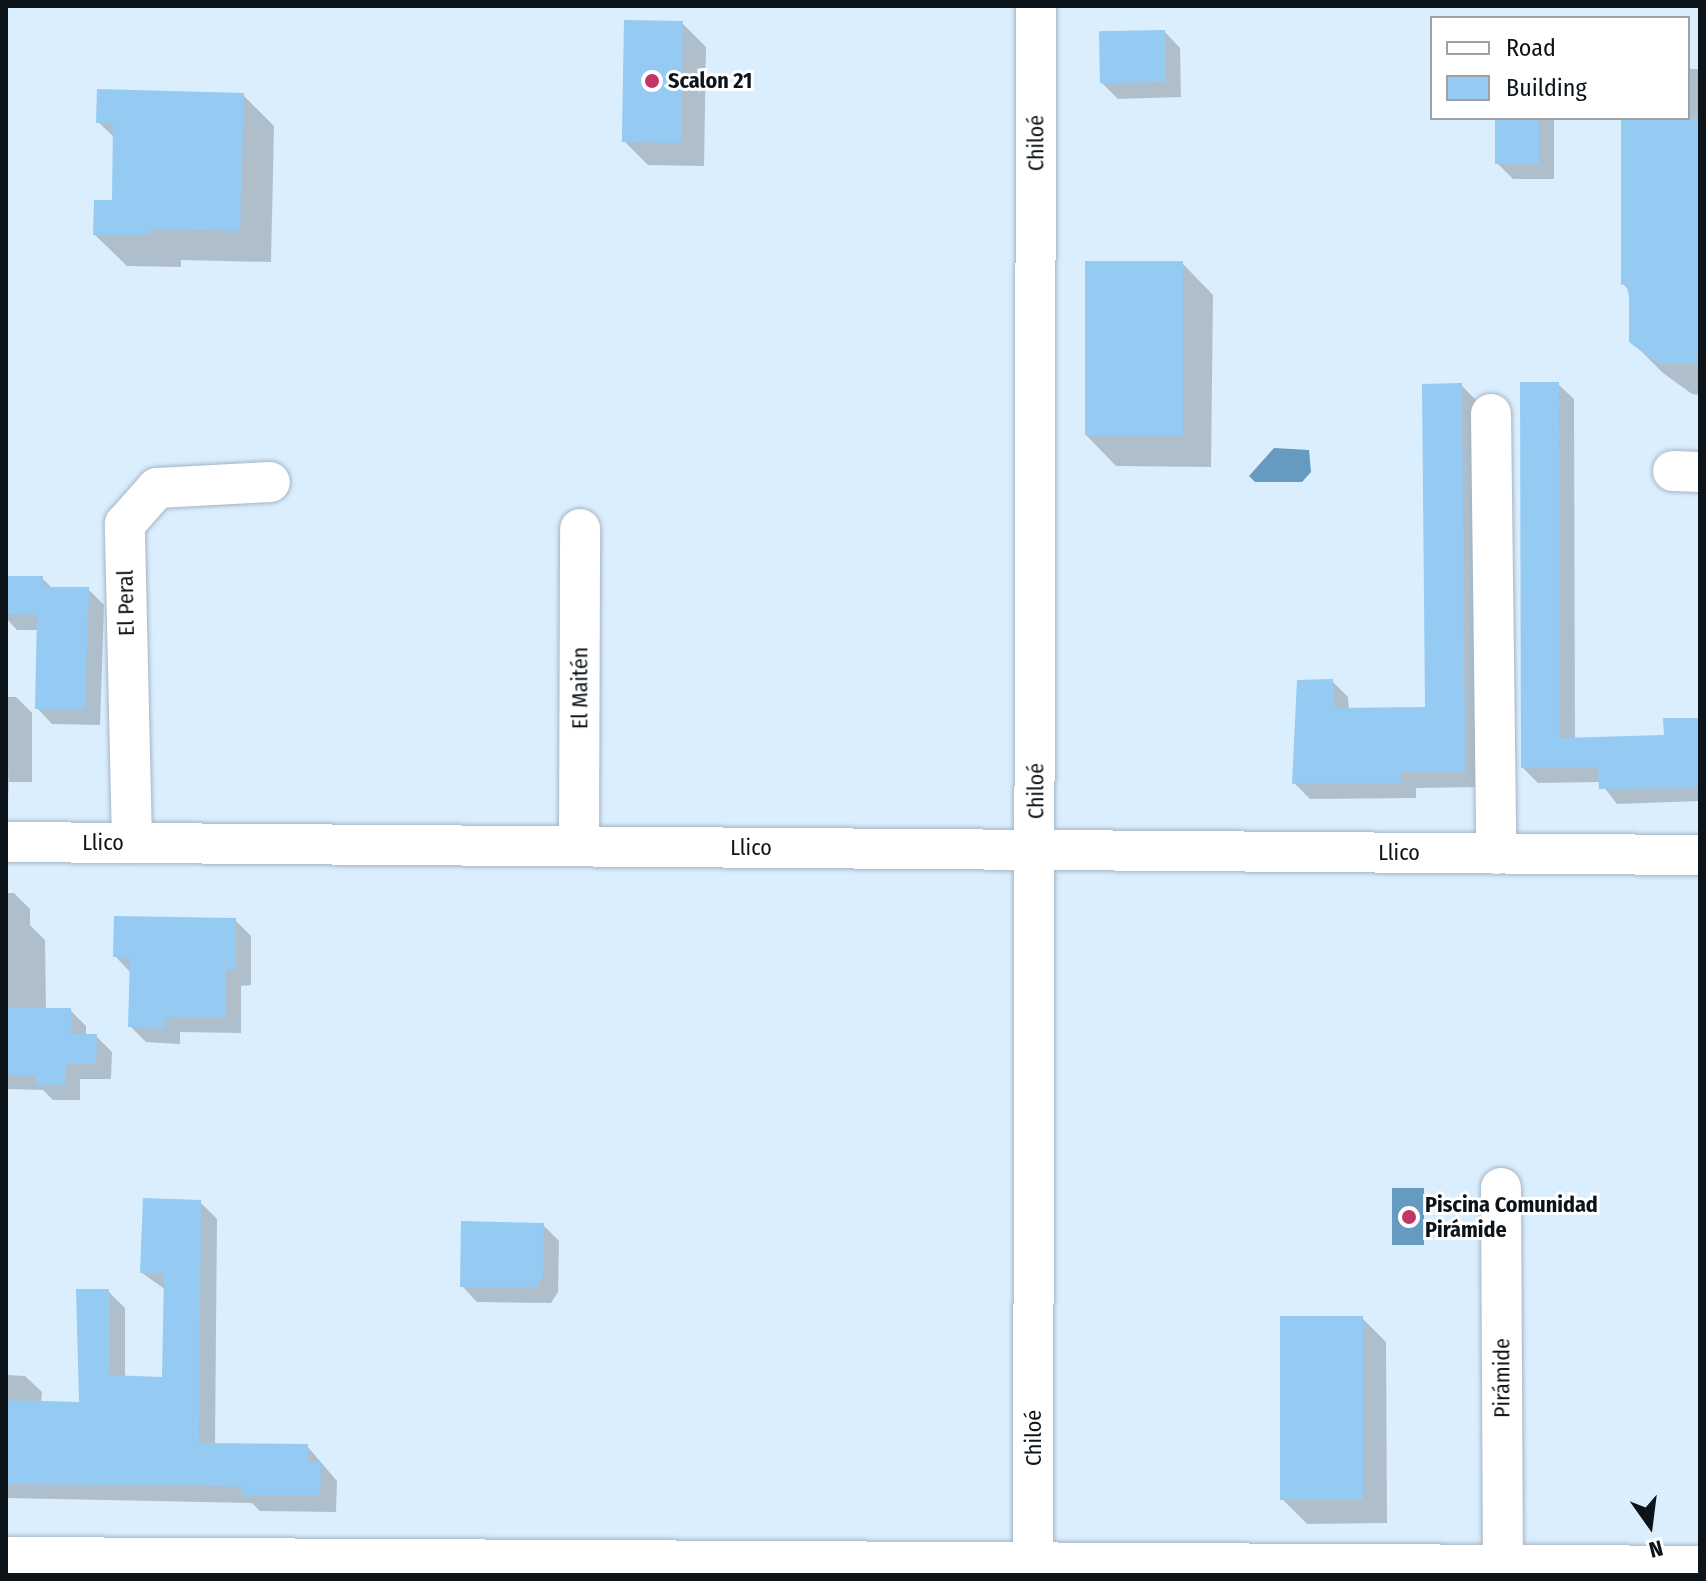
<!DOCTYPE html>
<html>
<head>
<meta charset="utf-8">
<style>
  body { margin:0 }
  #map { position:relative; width:1706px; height:1581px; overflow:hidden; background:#dbeefe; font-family:"Fira Sans Condensed",sans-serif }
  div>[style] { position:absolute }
  .water>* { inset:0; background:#669ac1; transform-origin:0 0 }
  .shadow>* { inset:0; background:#0003 }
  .building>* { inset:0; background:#95caf3; transform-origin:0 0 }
  .roads { filter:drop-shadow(0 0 2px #a3b5c4) drop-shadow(0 0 2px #a3b5c4) }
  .minor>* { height:40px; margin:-20px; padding:0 20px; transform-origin:20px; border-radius:20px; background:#fff }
  .dots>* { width:22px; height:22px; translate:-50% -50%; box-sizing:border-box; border:4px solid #fff; border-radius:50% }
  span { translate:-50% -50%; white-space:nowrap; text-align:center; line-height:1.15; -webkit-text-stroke:6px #fff; paint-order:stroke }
  .poi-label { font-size:22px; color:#0d1419; font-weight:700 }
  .left { translate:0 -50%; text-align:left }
  .street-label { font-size:22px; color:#0d1419 }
  .frame { position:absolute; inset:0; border:8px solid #0d1419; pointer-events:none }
  .legend { position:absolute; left:1430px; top:16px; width:260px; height:104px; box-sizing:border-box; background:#fff; border:2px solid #9ea1a3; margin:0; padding:10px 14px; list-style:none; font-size:24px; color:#0d1419 }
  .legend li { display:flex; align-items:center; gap:16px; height:40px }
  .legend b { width:40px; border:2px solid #9ea1a3 }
  .north { position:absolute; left:1610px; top:1485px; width:80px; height:80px; -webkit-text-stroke:6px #fff; paint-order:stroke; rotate:166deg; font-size:22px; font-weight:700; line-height:32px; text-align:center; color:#0d1419 }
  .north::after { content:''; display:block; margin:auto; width:28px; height:36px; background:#0d1419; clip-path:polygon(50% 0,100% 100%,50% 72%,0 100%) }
</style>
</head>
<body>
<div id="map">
  <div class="water">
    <div style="clip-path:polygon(1274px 448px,1309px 450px,1311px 472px,1302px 482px,1255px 482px,1249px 476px)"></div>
    <div style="left:1392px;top:1188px;width:32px;height:57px"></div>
  </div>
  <div class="shadow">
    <div style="clip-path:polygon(682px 23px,706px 47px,704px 166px,648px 165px,624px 141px)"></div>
    <div style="clip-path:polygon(1165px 32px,1180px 48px,1181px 97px,1118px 99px,1102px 83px)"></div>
    <div style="clip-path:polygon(1688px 69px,1700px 69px,1700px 395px,1692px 394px,1663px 373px,1631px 341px,1630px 291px,1623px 284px,1623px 118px,1688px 118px)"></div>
    <div style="clip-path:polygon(243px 95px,274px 126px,271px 262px,181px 260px,181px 267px,127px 266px,95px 235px,114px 202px,115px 138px,98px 122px)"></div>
    <div style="clip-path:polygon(1497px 118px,1554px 118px,1554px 179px,1513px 179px,1497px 163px)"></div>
    <div style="clip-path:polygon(1182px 263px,1213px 295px,1211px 467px,1116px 466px,1085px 434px)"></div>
    <div style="clip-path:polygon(1558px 384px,1574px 399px,1575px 739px,1666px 737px,1700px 720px,1700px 801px,1617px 804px,1600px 782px,1538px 783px,1523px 768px)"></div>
    <div style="clip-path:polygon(1461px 385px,1477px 401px,1480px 787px,1416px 788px,1416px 798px,1310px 799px,1294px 783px,1332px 681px,1348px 697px,1349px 710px,1427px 709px)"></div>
    <div style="clip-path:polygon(6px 578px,42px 578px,53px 589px,88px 589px,104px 605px,100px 725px,52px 724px,37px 708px,38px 630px,17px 630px,6px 618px)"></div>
    <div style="clip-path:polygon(6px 697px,16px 697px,32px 713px,32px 782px,9px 782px,9px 804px)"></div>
    <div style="clip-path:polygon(6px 893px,14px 893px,30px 909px,30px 925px,45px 940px,46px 1009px,70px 1010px,86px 1026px,86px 1036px,96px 1036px,112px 1052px,111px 1079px,80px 1079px,80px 1100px,53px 1100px,43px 1090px,6px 1089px)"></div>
    <div style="clip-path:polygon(235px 920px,251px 936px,251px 985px,241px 986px,241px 1033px,180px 1032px,180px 1044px,146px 1042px,130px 1026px,130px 972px,115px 956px)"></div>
    <div style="clip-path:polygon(200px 1202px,217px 1219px,215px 1445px,307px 1446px,337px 1481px,336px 1512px,260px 1511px,252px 1503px,6px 1498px,6px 1375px,25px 1376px,42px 1392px,41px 1403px,81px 1404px,108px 1291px,125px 1308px,125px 1378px,164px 1379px,166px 1290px,142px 1273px)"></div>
    <div style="clip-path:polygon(543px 1225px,559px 1241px,558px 1292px,551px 1303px,477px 1302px,462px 1286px)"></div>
    <div style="clip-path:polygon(1362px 1318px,1386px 1342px,1387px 1523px,1307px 1524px,1283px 1500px)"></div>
  </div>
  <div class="building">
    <div style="left:624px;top:20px;width:59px;height:122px;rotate:1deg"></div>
    <div style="left:1165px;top:30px;width:52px;height:66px;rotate:89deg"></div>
    <div style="clip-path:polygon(97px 89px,244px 93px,240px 231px,150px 229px,150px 236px,93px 235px,94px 200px,112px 200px,113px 123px,96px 123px)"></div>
    <div style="left:1495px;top:118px;width:44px;height:46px"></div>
    <div style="clip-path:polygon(1621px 118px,1700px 118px,1700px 364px,1659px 364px,1629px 342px,1629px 296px,1626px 284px,1621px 285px)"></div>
    <div style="left:1085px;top:261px;width:98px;height:174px"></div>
    <div style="clip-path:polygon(1520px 382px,1559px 382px,1560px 738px,1664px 735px,1663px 718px,1700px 718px,1700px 788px,1599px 789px,1598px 767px,1521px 768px)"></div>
    <div style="clip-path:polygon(1462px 383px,1465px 772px,1401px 772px,1401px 783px,1292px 784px,1297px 680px,1333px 679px,1334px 708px,1425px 707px,1422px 384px)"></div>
    <div style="clip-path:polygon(6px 576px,43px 576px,43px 587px,89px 587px,85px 710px,35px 709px,37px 615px,6px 614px)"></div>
    <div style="clip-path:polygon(114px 916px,236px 918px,236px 970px,226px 970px,226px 1018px,165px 1017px,165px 1029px,128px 1027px,130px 957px,113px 957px)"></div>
    <div style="clip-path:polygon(6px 1008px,71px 1008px,72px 1034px,97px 1034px,96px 1064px,65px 1064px,65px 1085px,35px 1085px,35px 1076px,6px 1075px)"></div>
    <div style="clip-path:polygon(143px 1198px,201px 1200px,199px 1443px,308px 1444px,308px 1462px,321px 1462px,320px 1496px,241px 1495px,241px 1487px,216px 1486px,6px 1484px,6px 1400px,79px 1402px,76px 1289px,109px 1289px,109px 1375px,162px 1377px,164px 1274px,140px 1273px)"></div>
    <div style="clip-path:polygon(461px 1221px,544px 1223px,543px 1276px,535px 1288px,460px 1287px)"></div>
    <div style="left:1363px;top:1316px;width:184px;height:83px;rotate:90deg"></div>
  </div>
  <div class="roads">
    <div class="minor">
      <div style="left:1491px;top:414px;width:440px;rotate:89.3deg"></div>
      <div style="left:1673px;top:471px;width:27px;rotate:2deg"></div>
      <div style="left:6px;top:842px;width:1694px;rotate:0.44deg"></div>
      <div style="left:132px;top:843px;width:319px;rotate:-91.3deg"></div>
      <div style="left:125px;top:524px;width:48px;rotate:-48.4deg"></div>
      <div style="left:157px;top:488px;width:113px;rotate:-3deg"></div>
      <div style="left:579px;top:846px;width:317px;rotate:-89.8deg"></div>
      <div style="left:1501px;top:1188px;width:379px;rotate:89.7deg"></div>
      <div style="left:6px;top:1557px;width:1694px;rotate:0.3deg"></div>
      <div style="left:1033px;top:1575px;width:1569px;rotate:-89.89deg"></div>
    </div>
  </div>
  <div class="dots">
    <div style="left:652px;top:81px;background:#c23566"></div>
    <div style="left:1409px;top:1217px;background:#c23566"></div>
  </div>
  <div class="poi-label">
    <span class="left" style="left:668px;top:81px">Scalon 21</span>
    <span class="left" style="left:1425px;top:1217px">Piscina Comunidad<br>Pirámide</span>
  </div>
  <div class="street-label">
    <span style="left:1036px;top:143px;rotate:-90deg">Chiloé</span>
    <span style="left:126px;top:603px;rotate:-91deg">El Peral</span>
    <span style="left:580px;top:688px;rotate:-90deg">El Maitén</span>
    <span style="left:1036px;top:791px;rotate:-90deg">Chiloé</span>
    <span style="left:103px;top:843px">Llico</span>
    <span style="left:751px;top:848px">Llico</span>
    <span style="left:1399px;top:853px">Llico</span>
    <span style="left:1502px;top:1378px;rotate:-90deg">Pirámide</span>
    <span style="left:1034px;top:1438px;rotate:-90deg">Chiloé</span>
  </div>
  <div class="frame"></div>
  <ul class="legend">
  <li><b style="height:10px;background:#fff"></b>Road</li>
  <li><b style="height:22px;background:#95caf3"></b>Building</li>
  </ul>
  <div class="north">N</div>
</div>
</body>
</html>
